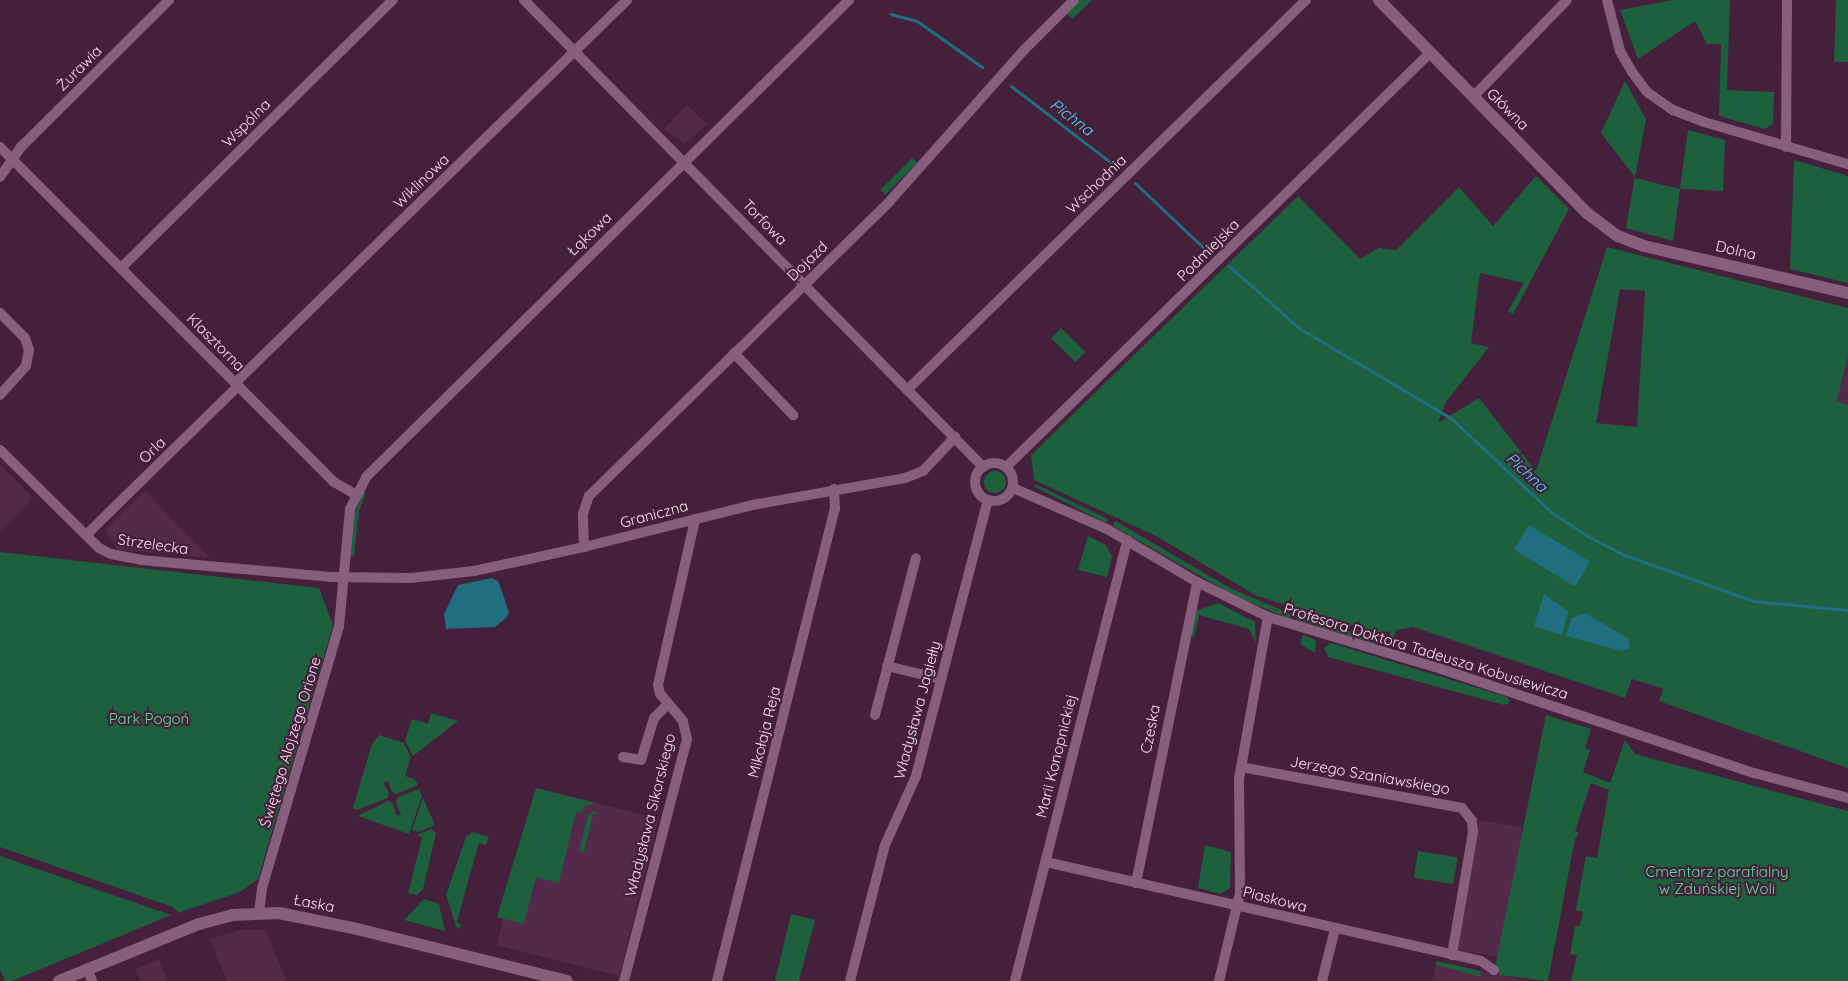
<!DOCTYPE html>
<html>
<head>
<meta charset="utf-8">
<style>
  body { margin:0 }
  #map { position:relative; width:1848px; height:981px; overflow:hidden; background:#44203b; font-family:Quicksand,sans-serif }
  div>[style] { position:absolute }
  .built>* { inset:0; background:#532a4a; transform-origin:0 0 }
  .green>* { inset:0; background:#1c603d; transform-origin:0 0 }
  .round { border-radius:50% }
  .water>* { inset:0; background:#216e80; transform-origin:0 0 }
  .stream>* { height:3px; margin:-1.5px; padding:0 1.5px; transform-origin:1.5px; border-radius:1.5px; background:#216e80 }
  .minor>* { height:10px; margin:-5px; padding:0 5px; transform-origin:5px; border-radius:5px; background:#885e7d }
  .minor>.ring { margin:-5px; padding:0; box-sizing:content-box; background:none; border:10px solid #885e7d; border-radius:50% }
  .tertiary>* { height:12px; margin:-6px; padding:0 6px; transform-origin:6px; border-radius:6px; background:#885e7d }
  span { translate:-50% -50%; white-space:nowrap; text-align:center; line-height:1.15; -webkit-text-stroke:4.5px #44203b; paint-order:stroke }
  .street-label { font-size:15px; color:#f9e0f1 }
  .park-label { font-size:15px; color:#57e198 }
  .water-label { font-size:16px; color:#49d9fa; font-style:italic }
</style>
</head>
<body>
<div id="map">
  <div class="built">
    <div style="clip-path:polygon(687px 105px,707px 124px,685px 144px,664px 129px)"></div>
    <div style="clip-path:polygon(1848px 355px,1848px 405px,1837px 401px)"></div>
    <div style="clip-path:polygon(0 464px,33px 498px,0 531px)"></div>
    <div style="clip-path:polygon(145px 491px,190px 538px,211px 558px,117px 549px,105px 530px)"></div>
    <div style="left:536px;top:788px;width:126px;height:162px;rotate:14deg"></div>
    <div style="left:1479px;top:820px;width:44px;height:132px;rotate:9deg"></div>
    <div style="clip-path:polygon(240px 930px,266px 930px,286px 981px,227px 981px,210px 939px)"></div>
    <div style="clip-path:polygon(159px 959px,168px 981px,140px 981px,135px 969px)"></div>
    <div style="clip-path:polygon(1437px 961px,1490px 973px,1529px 981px,1432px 981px)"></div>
  </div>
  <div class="green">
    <div style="clip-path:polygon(1080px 0,1092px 0,1072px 19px,1067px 13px)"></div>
    <div style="clip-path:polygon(1673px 0,1730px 0,1727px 90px,1774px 92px,1773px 124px,1765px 129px,1719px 116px,1721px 44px,1707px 44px,1695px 21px,1638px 59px,1620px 10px)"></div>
    <div style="clip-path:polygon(1836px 0,1848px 0,1848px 62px,1834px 62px)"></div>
    <div style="clip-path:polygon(1625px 81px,1646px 119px,1635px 178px,1680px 189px,1688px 130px,1725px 140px,1723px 191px,1680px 189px,1673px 241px,1626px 228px,1635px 177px,1601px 133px)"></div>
    <div style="left:912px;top:158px;width:7px;height:45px;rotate:45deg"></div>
    <div style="clip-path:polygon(1794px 160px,1848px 176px,1848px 283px,1790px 269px)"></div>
    <div style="clip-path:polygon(evenodd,1536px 176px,1569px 209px,1513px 314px,1508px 311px,1524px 283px,1480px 273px,1471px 343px,1489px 347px,1446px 402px,1438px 423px,1479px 398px,1536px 471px,1607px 247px,1848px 308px,1848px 355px,1837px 401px,1848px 405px,1848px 768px,1659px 701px,1663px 689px,1632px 679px,1625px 698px,1413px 627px,1396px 630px,1394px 637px,1408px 641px,1407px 644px,1388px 639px,1391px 631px,1378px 634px,1257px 596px,1156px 536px,1034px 480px,1031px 455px,1298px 196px,1360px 259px,1379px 248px,1396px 250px,1459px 187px,1493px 226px,1536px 176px,1620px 289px,1645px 291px,1637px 427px,1596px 423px,1620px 289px)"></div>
    <div style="left:1061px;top:328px;width:34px;height:14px;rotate:45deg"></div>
    <div class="round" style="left:984px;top:471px;width:22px;height:22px"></div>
    <div style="clip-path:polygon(1037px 485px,1108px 519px,1106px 523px,1033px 486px)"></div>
    <div style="clip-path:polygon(363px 492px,366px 493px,359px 511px,354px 556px,350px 556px,354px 516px)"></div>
    <div style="clip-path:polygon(1115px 521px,1232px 589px,1291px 614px,1290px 619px,1235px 596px,1113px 526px)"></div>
    <div style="clip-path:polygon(1088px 536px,1106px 545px,1112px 557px,1107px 577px,1078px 570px)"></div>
    <div style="clip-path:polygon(0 552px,319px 588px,333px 625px,258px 879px,240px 892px,178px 913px,173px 907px,0 847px)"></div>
    <div style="clip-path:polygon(1218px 603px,1255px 622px,1256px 644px,1249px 629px,1199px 615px,1194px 637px,1190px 636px,1196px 611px)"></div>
    <div style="clip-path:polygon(1297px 615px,1380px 641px,1375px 644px,1296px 620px)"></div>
    <div style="clip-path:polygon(1303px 635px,1316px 640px,1315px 653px,1300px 644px)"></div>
    <div style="clip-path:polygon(1331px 643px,1507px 697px,1510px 703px,1504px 705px,1328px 657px,1324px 648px)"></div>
    <div style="clip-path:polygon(431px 713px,458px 721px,413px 756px,405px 740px,412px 719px,428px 724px)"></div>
    <div style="clip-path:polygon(1546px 715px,1591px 729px,1585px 748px,1590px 750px,1583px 772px,1610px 783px,1625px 740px,1635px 754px,1848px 811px,1848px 981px,1571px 981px,1577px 955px,1570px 954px,1575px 926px,1580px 926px,1583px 912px,1576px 910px,1586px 856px,1597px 858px,1609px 790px,1591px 783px,1575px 831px,1579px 833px,1575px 839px,1548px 981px,1500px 975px,1495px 967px)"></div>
    <div style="clip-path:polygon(379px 735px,404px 743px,411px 757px,405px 776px,415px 779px,418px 785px,396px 794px,392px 792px,388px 781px,383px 783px,389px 793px,387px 798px,357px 810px,353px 808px,372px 744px)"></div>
    <div style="clip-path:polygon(536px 788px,596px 803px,585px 806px,581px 813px,576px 812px,559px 883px,536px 877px,524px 924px,497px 917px)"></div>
    <div style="clip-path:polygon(419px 789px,422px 796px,409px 834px,358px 816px,388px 801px,393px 803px,396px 815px,401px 816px,396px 802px,398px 797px)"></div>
    <div style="clip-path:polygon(423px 798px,435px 825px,418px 832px,412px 830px)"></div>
    <div style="clip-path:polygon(593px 811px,598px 815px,593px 814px,584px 852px,579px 851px,588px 815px)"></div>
    <div style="clip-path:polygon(431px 829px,436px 833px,423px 889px,417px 895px,408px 893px,422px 838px,417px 835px)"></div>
    <div style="clip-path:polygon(472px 832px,489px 837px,486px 845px,479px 843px,457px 921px,461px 926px,457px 929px,446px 895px,466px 837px)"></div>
    <div style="clip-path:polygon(1205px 845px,1231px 852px,1230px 888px,1221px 894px,1198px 888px)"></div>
    <div style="left:1418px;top:851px;width:40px;height:27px;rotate:9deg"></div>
    <div style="clip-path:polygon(0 856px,171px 915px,12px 981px,5px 981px,0 969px)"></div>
    <div style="clip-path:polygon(424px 899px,439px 904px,445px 931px,404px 920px)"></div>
    <div style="clip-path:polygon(791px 914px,815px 920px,799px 981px,775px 981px)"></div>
    <div style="clip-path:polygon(1437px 961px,1480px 971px,1481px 977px,1436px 965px)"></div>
  </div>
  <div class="water">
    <div style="left:1529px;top:525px;width:71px;height:29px;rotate:31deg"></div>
    <div style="clip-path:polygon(492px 578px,498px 581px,502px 591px,509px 613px,506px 618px,495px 627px,446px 629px,444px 614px,458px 585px)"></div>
    <div style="clip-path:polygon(1544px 594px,1568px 611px,1562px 635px,1534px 626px)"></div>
    <div style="clip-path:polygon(1585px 613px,1628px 638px,1630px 648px,1622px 651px,1566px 636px,1572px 618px)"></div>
  </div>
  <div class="stream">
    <div style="left:891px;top:14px;width:27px;rotate:15deg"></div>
    <div style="left:917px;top:21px;width:80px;rotate:35.3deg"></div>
    <div style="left:1011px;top:86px;width:135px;rotate:37.5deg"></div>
    <div style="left:1135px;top:183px;width:103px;rotate:43.4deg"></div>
    <div style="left:1229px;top:266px;width:94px;rotate:41.5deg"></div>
    <div style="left:1299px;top:328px;width:178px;rotate:30.7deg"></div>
    <div style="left:1452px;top:419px;width:136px;rotate:43.2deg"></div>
    <div style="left:1551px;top:512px;width:48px;rotate:33deg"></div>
    <div style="left:1591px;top:538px;width:35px;rotate:27deg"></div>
    <div style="left:1622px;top:554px;width:140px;rotate:19.6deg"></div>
    <div style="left:1754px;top:601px;width:94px;rotate:5.5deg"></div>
  </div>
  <div class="minor">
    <div style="left:524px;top:0;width:655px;rotate:45.49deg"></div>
    <div style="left:1607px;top:0;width:53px;rotate:75.7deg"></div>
    <div style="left:1620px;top:51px;width:24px;rotate:60deg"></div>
    <div style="left:1632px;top:72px;width:25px;rotate:53deg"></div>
    <div style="left:1647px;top:92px;width:32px;rotate:35deg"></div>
    <div style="left:1673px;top:110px;width:33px;rotate:21deg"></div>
    <div style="left:1704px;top:122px;width:150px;rotate:16.3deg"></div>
    <div style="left:1473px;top:97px;width:135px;rotate:-45.9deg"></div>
    <div style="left:0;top:147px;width:473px;rotate:45.1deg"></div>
    <div style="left:334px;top:482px;width:24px;rotate:30deg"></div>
    <div style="left:1786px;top:147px;width:147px;rotate:-89.6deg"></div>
    <div style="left:0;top:177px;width:37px;rotate:-55deg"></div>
    <div style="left:21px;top:147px;width:209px;rotate:-44.8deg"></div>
    <div style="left:121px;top:268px;width:382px;rotate:-44.6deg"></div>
    <div style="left:0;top:313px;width:35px;rotate:45deg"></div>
    <div style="left:25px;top:338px;width:13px;rotate:72deg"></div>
    <div style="left:29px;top:350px;width:16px;rotate:101deg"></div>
    <div style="left:26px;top:366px;width:39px;rotate:132deg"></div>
    <div style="left:734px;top:353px;width:86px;rotate:46.4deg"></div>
    <div style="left:235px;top:383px;width:548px;rotate:-44.33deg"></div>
    <div style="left:907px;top:390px;width:558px;rotate:-44.35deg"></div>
    <div style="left:0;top:450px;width:139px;rotate:44.7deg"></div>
    <div style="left:99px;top:548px;width:13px;rotate:27deg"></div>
    <div style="left:111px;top:554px;width:31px;rotate:11deg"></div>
    <div style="left:141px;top:560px;width:190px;rotate:5.1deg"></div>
    <div style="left:330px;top:577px;width:81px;rotate:0.7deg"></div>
    <div style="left:411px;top:578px;width:63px;rotate:-6.3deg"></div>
    <div style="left:474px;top:571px;width:113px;rotate:-12.3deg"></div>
    <div style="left:584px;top:547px;width:173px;rotate:-14deg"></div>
    <div style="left:752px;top:505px;width:155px;rotate:-10deg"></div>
    <div style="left:905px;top:478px;width:19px;rotate:-21deg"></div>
    <div style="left:923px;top:471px;width:47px;rotate:-46.7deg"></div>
    <div class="ring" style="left:975px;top:463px;width:28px;height:28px"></div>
    <div style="left:1006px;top:467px;width:593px;rotate:-44.32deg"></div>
    <div style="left:1013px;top:488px;width:103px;rotate:23.6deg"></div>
    <div style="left:1107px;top:529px;width:104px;rotate:30.5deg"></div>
    <div style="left:1197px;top:582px;width:79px;rotate:26.2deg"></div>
    <div style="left:1268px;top:617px;width:181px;rotate:16.7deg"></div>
    <div style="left:1441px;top:669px;width:330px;rotate:18.4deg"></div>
    <div style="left:1754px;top:773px;width:97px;rotate:14.9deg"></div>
    <div style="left:86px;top:535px;width:213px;rotate:-44.4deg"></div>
    <div style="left:584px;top:547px;width:33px;rotate:-92deg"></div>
    <div style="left:583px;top:514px;width:19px;rotate:-72deg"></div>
    <div style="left:589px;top:496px;width:420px;rotate:-44.4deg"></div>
    <div style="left:889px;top:202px;width:203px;rotate:-48.4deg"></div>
    <div style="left:1024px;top:50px;width:71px;rotate:-45deg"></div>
    <div style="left:887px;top:666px;width:56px;rotate:13.5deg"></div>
    <div style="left:875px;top:715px;width:162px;rotate:-75.4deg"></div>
    <div style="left:623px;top:757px;width:18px;rotate:9deg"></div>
    <div style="left:641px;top:760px;width:44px;rotate:-72.8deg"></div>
    <div style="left:654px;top:718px;width:20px;rotate:-45deg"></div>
    <div style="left:1241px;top:767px;width:225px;rotate:10.5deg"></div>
    <div style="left:1462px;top:808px;width:16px;rotate:52deg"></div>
    <div style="left:1472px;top:821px;width:11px;rotate:85deg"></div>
    <div style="left:1473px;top:832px;width:125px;rotate:99.7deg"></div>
    <div style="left:1046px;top:862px;width:446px;rotate:12.8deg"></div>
    <div style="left:1481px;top:961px;width:16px;rotate:35deg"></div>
    <div style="left:1136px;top:883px;width:307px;rotate:-78.5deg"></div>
    <div style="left:259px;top:913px;width:25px;rotate:-83deg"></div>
    <div style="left:262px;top:888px;width:273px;rotate:-73.6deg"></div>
    <div style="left:339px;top:626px;width:118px;rotate:-84.6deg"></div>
    <div style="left:350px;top:509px;width:36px;rotate:-63deg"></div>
    <div style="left:366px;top:477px;width:679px;rotate:-44.64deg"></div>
    <div style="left:87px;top:969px;width:13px;rotate:67deg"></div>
    <div style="left:624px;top:981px;width:250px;rotate:-75.4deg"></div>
    <div style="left:687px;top:739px;width:18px;rotate:-103deg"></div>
    <div style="left:683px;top:721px;width:35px;rotate:-130deg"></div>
    <div style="left:660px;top:694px;width:9px;rotate:-103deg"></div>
    <div style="left:658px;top:685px;width:170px;rotate:-77.4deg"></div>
    <div style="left:717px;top:981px;width:487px;rotate:-76deg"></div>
    <div style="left:835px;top:509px;width:20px;rotate:-93deg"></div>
    <div style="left:850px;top:981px;width:140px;rotate:-75.6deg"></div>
    <div style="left:885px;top:845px;width:76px;rotate:-65.8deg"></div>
    <div style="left:916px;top:776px;width:285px;rotate:-75.4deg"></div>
    <div style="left:1015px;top:981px;width:455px;rotate:-75.7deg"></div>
    <div style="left:1219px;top:981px;width:90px;rotate:-76.6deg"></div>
    <div style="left:1240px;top:893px;width:114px;rotate:-90.5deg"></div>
    <div style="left:1239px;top:779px;width:165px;rotate:-79.9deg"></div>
    <div style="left:1322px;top:981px;width:54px;rotate:-76deg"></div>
  </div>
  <div class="tertiary">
    <div style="left:1379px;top:0;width:298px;rotate:45.7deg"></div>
    <div style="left:1587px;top:213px;width:39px;rotate:37deg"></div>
    <div style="left:1618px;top:236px;width:28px;rotate:21deg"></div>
    <div style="left:1644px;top:246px;width:209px;rotate:13deg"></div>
    <div style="left:59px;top:981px;width:151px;rotate:-22.2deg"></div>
    <div style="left:199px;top:924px;width:35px;rotate:-15deg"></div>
    <div style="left:233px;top:915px;width:46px;rotate:-2.5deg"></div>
    <div style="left:279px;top:913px;width:76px;rotate:11.5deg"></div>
    <div style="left:353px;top:928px;width:220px;rotate:13.9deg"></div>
  </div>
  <div class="street-label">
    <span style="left:79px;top:68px;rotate:-45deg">Żurawia</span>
    <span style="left:1508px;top:109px;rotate:45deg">Główna</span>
    <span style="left:246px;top:123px;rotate:-45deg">Wspólna</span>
    <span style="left:421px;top:181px;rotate:-44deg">Wiklinowa</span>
    <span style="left:1096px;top:184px;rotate:-44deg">Wschodnia</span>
    <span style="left:765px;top:222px;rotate:46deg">Torfowa</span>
    <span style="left:589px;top:234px;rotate:-44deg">Łąkowa</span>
    <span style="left:1208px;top:250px;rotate:-45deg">Podmiejska</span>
    <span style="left:1736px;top:250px;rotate:13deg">Dolna</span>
    <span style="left:807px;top:261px;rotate:-44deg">Dojazd</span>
    <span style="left:216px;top:342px;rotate:45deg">Klasztorna</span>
    <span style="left:152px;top:450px;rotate:-44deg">Orla</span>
    <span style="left:654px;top:514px;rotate:-15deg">Graniczna</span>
    <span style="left:153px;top:544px;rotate:8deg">Strzelecka</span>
    <span style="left:1426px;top:651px;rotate:17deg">Profesora Doktora Tadeusza Kobusiewicza</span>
    <span style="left:917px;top:710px;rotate:-75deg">Władysława Jagiełły</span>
    <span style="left:1150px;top:729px;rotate:-79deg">Czeska</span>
    <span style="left:764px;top:732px;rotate:-76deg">Mikołaja Reja</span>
    <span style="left:290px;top:742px;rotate:-73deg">Świętego Alojzego Orione</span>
    <span style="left:1056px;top:756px;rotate:-76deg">Marii Konopnickiej</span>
    <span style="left:1370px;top:775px;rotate:10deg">Jerzego Szaniawskiego</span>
    <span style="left:650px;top:815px;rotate:-76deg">Władysława Sikorskiego</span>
    <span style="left:1275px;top:899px;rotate:14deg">Piaskowa</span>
    <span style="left:314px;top:903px;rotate:11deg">Łaska</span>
  </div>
  <div class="park-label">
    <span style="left:149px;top:719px">Park Pogoń</span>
    <span style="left:1717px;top:880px">Cmentarz parafialny<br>w Zduńskiej Woli</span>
  </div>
  <div class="water-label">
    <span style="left:1072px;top:117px;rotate:37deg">Pichna</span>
    <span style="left:1527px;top:472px;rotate:43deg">Pichna</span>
  </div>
</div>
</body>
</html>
